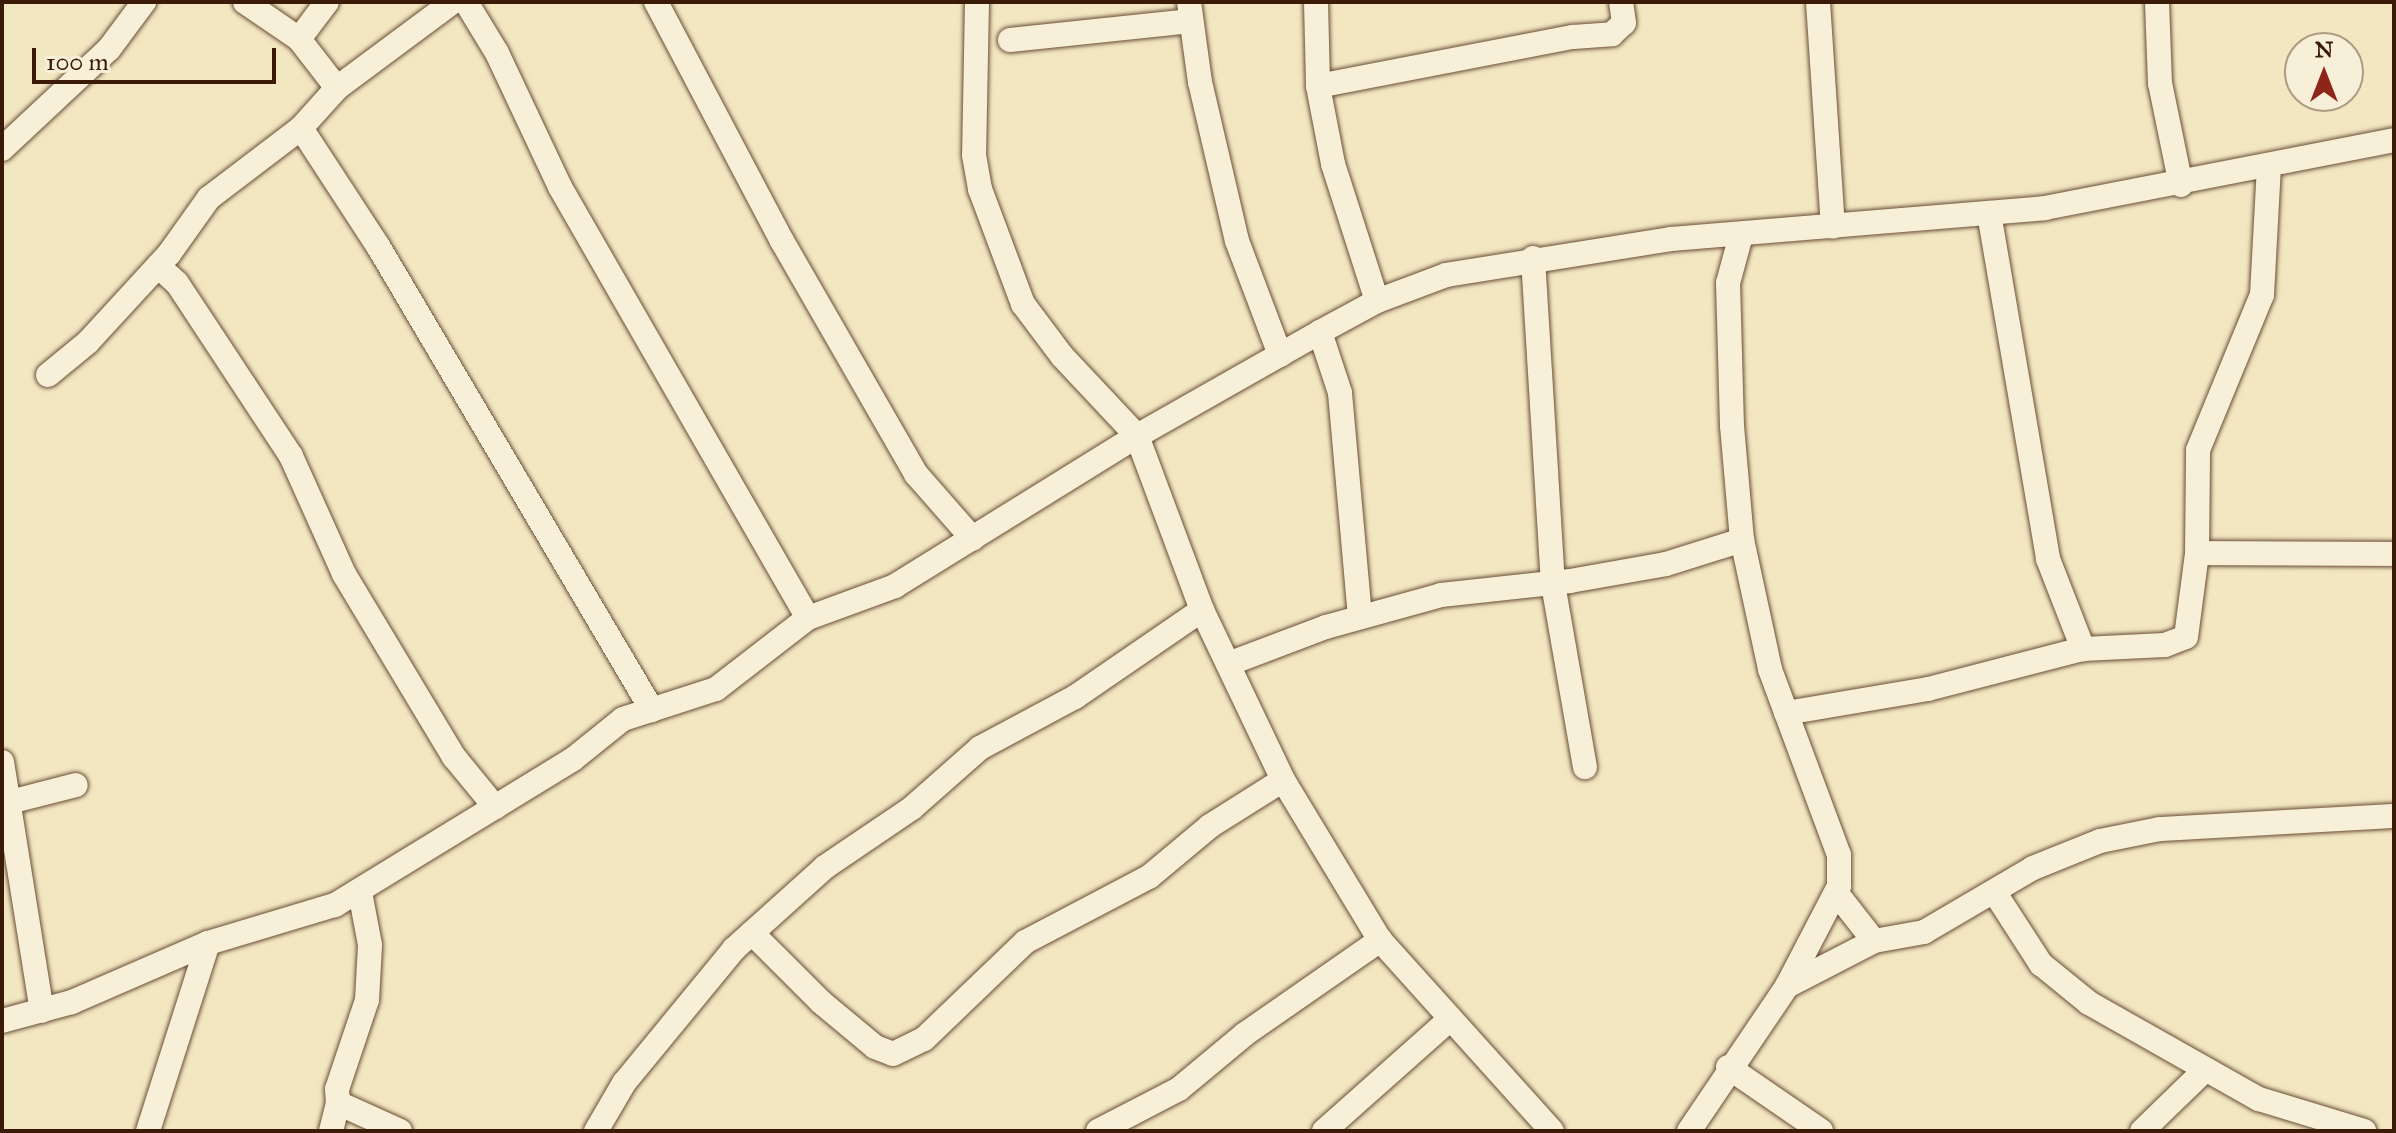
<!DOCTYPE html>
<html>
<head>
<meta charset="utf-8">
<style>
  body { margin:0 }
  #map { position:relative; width:2396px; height:1133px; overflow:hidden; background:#f3e7c2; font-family:"IM FELL Great Primer",serif }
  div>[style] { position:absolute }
  .roads { filter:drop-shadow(0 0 2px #694e36) drop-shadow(0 0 2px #694e36) }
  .minor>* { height:24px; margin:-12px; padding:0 12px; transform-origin:12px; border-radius:12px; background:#f7efd7 }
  span { translate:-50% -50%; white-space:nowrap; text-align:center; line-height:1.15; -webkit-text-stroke:6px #f7efd7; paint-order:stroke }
  .frame { position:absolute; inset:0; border:4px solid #3b1b08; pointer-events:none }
  .north { position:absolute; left:2284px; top:32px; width:80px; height:80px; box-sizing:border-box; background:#f7efd7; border:2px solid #ac9a84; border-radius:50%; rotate:0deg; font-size:22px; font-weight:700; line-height:32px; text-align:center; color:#3b1b08 }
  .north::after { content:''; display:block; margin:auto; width:28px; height:36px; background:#8f2418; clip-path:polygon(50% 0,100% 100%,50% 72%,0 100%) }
  .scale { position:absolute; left:32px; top:48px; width:244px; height:36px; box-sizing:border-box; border:4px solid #3b1b08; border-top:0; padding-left:10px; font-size:24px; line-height:28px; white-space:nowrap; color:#3b1b08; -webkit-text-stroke:6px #f7efd7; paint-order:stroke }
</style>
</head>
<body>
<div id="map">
  <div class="roads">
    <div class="minor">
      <div style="left:245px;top:2px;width:65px;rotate:34.4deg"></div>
      <div style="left:299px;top:39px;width:62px;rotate:52.2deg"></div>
      <div style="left:466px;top:2px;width:60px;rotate:58.7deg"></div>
      <div style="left:497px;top:53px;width:148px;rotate:64.8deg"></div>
      <div style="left:560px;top:187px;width:497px;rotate:60.1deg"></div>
      <div style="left:656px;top:2px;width:270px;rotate:62.2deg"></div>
      <div style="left:782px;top:241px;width:269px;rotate:60.1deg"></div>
      <div style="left:916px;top:474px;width:86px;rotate:48.8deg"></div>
      <div style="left:977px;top:2px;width:153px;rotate:91.1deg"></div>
      <div style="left:974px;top:155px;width:35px;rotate:80deg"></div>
      <div style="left:980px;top:189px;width:123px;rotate:69.5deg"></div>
      <div style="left:1023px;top:304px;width:65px;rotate:53.1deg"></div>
      <div style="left:1062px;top:356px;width:110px;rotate:46.8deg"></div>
      <div style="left:1137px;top:436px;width:186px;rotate:69.5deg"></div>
      <div style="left:1202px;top:610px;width:188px;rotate:64.5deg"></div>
      <div style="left:1283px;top:780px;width:187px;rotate:58.8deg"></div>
      <div style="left:1380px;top:940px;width:257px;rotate:48deg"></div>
      <div style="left:1189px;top:2px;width:81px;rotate:82.2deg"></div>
      <div style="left:1200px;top:82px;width:163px;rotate:76.9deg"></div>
      <div style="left:1237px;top:241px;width:122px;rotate:69.3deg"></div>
      <div style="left:1316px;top:2px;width:84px;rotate:88.6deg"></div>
      <div style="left:1318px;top:86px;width:79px;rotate:79.1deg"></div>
      <div style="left:1333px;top:164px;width:144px;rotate:72.2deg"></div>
      <div style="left:1818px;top:2px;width:225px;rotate:86.2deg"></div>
      <div style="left:2157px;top:2px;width:81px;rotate:87.9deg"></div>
      <div style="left:2160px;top:83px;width:104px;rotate:78.4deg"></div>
      <div style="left:299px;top:39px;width:46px;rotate:-52.9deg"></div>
      <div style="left:1010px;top:40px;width:182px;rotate:-6deg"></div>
      <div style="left:1318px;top:86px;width:260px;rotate:-10.9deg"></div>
      <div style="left:1573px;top:37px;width:39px;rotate:-4deg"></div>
      <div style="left:1612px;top:34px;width:16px;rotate:-43deg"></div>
      <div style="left:1624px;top:23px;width:21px;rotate:-98deg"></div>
      <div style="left:301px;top:128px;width:141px;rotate:56.9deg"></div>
      <div style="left:378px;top:246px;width:539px;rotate:59.44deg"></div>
      <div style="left:2px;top:149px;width:146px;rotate:-43.1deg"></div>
      <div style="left:109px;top:49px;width:59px;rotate:-53.3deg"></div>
      <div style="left:1989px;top:213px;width:351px;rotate:80.3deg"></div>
      <div style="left:2048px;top:559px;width:97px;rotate:68.7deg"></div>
      <div style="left:1533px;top:258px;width:327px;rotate:86.5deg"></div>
      <div style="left:1553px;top:584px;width:186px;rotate:80.1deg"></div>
      <div style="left:158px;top:266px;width:25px;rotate:42deg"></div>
      <div style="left:177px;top:283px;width:207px;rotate:56.6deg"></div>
      <div style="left:291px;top:456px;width:129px;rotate:65.8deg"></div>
      <div style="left:344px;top:574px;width:214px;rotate:59deg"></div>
      <div style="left:454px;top:757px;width:65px;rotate:50.6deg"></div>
      <div style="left:1320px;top:332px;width:64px;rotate:71.8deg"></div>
      <div style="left:1340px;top:393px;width:225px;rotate:84.9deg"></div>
      <div style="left:48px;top:375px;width:52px;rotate:-39.5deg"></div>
      <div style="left:88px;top:342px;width:120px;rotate:-47.4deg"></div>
      <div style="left:169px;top:254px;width:69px;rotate:-54.5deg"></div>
      <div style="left:209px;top:198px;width:116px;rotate:-37.3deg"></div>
      <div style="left:301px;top:128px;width:54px;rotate:-48deg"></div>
      <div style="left:337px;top:88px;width:144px;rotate:-36.6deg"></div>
      <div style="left:2197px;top:553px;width:197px;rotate:0.3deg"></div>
      <div style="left:1228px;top:664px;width:105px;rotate:-20.7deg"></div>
      <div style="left:1326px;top:627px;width:119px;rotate:-15.5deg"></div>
      <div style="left:1441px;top:595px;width:130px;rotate:-6.2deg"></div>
      <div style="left:1570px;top:581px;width:97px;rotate:-10deg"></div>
      <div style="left:1666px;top:564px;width:80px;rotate:-17.5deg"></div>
      <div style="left:1786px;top:713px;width:144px;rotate:-9.6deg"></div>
      <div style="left:1928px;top:689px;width:160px;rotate:-14.5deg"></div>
      <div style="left:2083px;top:649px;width:82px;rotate:-2.8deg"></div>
      <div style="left:2165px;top:645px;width:22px;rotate:-21deg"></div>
      <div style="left:2186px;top:637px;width:85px;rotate:-82.5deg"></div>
      <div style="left:2197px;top:553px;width:103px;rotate:-89.4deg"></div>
      <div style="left:2198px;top:450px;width:168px;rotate:-67.6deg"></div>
      <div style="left:2262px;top:295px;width:128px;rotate:-86.9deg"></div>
      <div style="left:2px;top:762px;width:252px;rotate:80.9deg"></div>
      <div style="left:2px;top:804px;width:76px;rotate:-14.4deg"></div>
      <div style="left:360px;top:892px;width:54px;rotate:79.3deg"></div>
      <div style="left:370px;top:945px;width:55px;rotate:93.1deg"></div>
      <div style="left:367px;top:1000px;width:94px;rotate:108.6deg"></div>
      <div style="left:337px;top:1089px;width:14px;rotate:86deg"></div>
      <div style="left:338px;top:1103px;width:68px;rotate:24.3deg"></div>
      <div style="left:1995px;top:893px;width:85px;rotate:57.1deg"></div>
      <div style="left:2041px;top:964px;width:62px;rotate:39.1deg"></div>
      <div style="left:2089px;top:1003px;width:195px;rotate:29.5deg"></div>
      <div style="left:2259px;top:1099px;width:110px;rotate:16.9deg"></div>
      <div style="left:1838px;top:895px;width:58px;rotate:52deg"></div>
      <div style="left:752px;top:933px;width:98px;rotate:45deg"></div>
      <div style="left:821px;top:1002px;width:70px;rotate:39.8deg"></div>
      <div style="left:875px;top:1047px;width:19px;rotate:21deg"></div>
      <div style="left:893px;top:1054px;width:34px;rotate:-26deg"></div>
      <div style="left:924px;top:1039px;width:140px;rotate:-43.8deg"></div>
      <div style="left:1025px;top:942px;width:140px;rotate:-27.7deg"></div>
      <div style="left:1149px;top:877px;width:80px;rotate:-39.9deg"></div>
      <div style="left:1210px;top:826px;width:86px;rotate:-32.2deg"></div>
      <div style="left:1787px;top:986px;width:98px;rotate:-27.3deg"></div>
      <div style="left:1874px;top:941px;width:51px;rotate:-10.2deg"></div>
      <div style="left:1924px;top:932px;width:126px;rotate:-30.4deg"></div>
      <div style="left:2033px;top:868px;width:72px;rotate:-21.9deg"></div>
      <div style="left:2100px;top:841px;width:61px;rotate:-11.3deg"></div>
      <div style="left:2160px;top:829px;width:234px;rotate:-3.2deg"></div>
      <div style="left:2px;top:1021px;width:73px;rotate:-15.2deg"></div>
      <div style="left:72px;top:1002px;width:148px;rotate:-23.5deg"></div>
      <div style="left:208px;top:943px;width:133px;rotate:-16.7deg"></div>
      <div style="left:335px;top:905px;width:278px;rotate:-31.5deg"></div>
      <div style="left:572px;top:760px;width:65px;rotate:-38.8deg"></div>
      <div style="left:623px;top:719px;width:98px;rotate:-17.9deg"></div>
      <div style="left:716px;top:689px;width:116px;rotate:-37.7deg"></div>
      <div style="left:808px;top:618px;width:93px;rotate:-20.2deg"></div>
      <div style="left:895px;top:586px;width:285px;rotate:-31.8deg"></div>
      <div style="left:1137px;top:436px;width:210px;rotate:-29.6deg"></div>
      <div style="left:1320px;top:332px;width:65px;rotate:-28.5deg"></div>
      <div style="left:1377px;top:301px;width:74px;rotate:-20.6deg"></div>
      <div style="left:1446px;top:275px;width:228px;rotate:-9.1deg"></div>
      <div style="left:1671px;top:239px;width:375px;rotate:-4.7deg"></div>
      <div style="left:2045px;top:208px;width:356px;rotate:-11deg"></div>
      <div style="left:1728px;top:1067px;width:113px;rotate:34.5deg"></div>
      <div style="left:148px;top:1131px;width:197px;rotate:-72.3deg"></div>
      <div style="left:331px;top:1131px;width:29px;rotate:-76deg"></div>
      <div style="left:596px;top:1131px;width:56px;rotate:-59.7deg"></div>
      <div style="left:624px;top:1083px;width:173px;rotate:-50.6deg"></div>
      <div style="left:734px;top:949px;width:122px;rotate:-42deg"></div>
      <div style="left:825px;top:867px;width:105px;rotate:-34.1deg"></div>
      <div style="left:912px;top:808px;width:91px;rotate:-41.4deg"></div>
      <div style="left:980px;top:748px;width:108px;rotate:-28.2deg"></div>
      <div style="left:1075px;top:697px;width:154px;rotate:-34.4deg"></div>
      <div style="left:1098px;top:1131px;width:91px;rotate:-27.4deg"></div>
      <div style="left:1179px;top:1089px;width:86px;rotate:-39.8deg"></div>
      <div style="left:1245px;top:1034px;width:165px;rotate:-34.8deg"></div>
      <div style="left:1324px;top:1131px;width:169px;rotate:-41.6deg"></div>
      <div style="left:1689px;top:1131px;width:175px;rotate:-55.9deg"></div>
      <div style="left:1787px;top:986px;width:113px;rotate:-62.5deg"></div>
      <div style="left:1839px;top:886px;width:31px;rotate:-90deg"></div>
      <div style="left:1839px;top:855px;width:198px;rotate:-110.4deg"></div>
      <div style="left:1770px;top:669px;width:132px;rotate:-102.2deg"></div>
      <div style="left:1742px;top:540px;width:114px;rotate:-95deg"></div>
      <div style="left:1732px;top:426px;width:143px;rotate:-91.6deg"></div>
      <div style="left:1728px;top:283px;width:50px;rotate:-74.8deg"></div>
      <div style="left:2142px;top:1131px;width:86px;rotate:-44.1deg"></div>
    </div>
  </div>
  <div class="frame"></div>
  <div class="north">N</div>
  <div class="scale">100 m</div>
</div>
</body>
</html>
